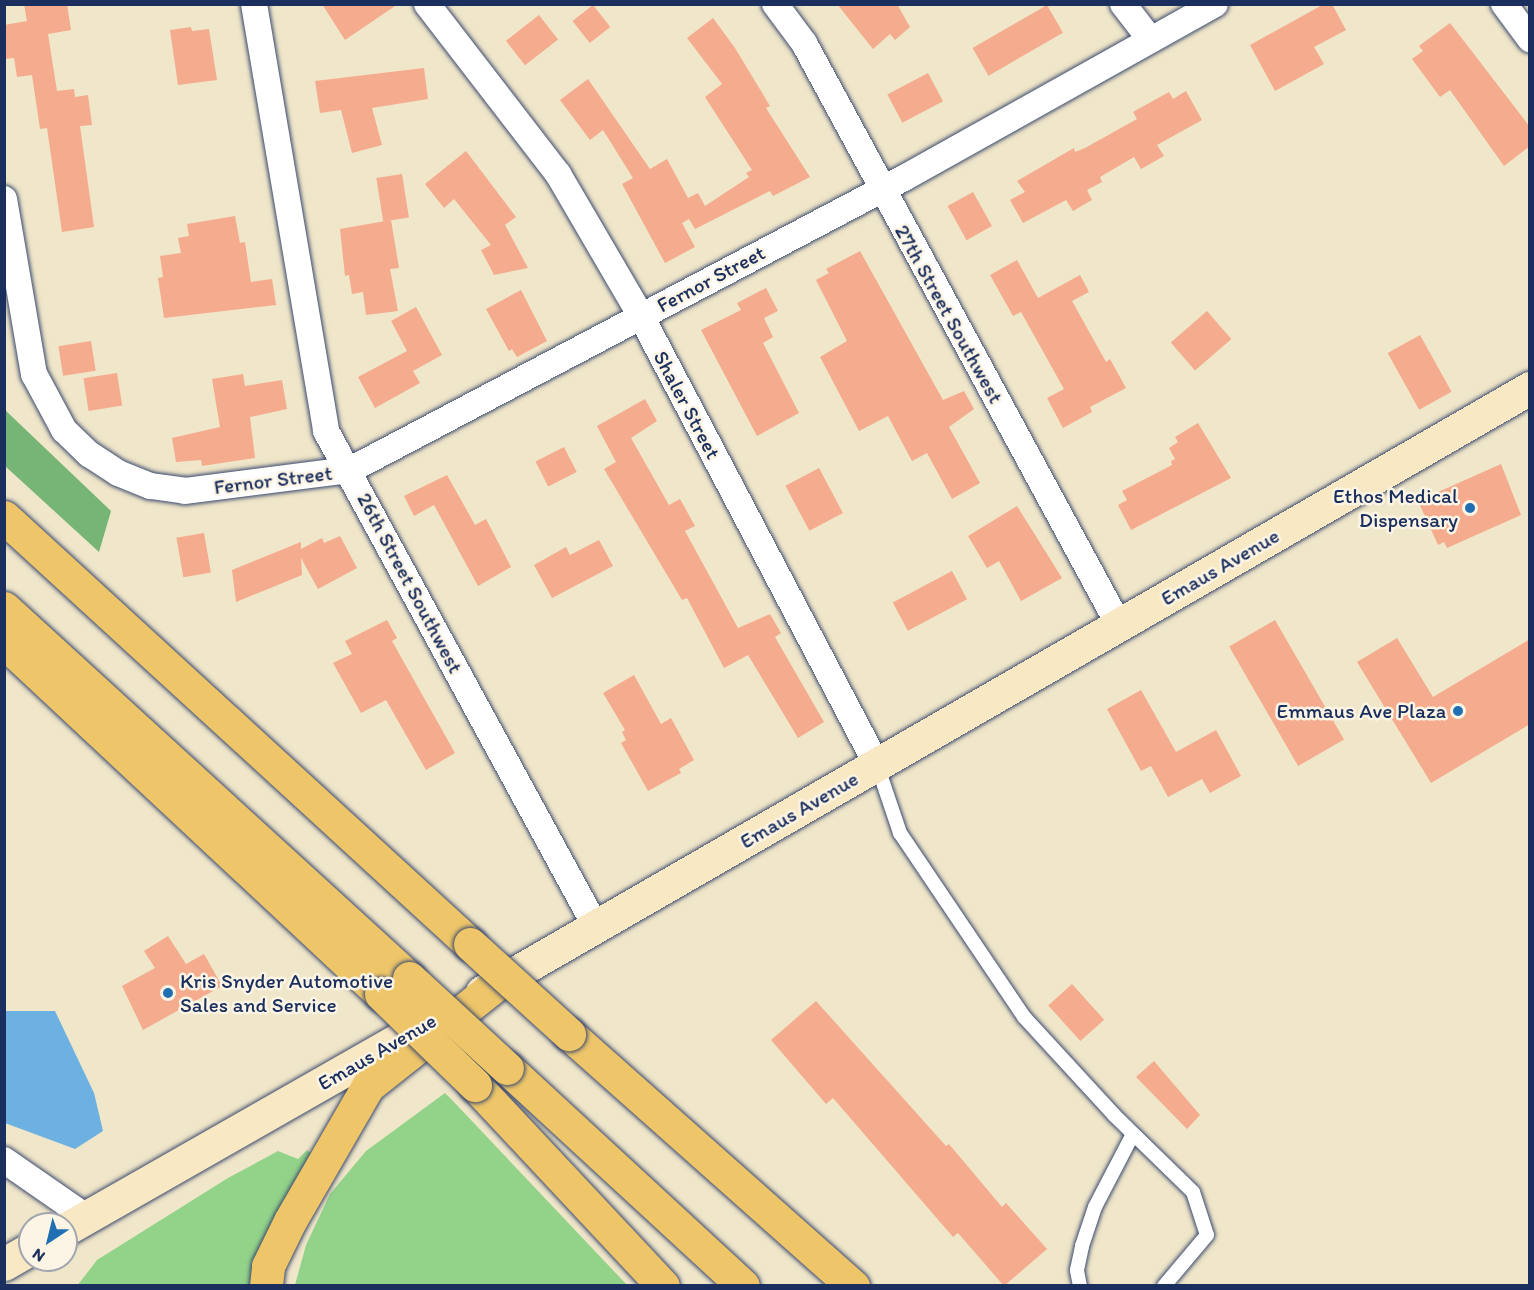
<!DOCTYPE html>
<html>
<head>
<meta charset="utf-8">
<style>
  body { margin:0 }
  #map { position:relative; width:1534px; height:1290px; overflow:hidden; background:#f0e6c9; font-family:Itim,sans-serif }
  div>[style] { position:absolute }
  .green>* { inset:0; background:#93d389 }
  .forest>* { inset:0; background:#76b575 }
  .water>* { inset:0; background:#6db0e2 }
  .building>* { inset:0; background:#f5ab8e; transform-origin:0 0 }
  .roads { filter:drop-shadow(0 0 2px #3b4a6e) drop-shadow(0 0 2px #3b4a6e) }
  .service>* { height:14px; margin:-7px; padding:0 7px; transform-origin:7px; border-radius:7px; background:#fff }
  .minor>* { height:26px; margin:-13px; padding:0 13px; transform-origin:13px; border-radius:13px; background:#fff }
  .secondary>* { height:33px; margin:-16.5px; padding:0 16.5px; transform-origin:16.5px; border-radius:16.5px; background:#f8e8c3 }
  .motorway>* { height:33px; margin:-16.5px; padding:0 16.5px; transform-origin:16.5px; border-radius:16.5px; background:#eec569 }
  .bridges { filter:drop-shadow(0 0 2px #3b4a6e) drop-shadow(0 0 2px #3b4a6e) }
  .motorway-bridge>* { height:33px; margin:-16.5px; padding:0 16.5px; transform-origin:16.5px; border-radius:16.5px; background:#eec569 }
  .dots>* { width:16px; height:16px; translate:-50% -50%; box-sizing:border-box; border:3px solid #fcf5e5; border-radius:50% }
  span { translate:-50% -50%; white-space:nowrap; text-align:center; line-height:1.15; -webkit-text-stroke:5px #fcf5e5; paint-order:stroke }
  .street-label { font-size:21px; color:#1b2f5e }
  .poi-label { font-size:21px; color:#1b2f5e }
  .right { translate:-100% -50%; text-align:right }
  .left { translate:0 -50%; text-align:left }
  .frame { position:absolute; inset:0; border:6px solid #1b2f5e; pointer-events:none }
  .north { position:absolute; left:18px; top:1212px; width:60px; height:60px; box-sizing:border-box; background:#fcf5e5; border:2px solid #a2a6af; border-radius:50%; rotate:215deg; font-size:16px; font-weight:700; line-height:24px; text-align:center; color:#1b2f5e }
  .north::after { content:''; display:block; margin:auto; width:21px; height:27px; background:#1f6fb2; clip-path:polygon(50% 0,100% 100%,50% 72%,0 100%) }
</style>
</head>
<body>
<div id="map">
  <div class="green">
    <div style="clip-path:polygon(445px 1093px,453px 1101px,627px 1285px,295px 1285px,306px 1245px,330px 1194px,366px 1151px)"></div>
    <div style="clip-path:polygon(307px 1150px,315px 1156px,257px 1285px,77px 1286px,97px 1260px,228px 1178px,278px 1151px,298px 1159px)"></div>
  </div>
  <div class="forest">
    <div style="clip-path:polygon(4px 409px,111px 511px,99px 552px,5px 466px)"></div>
  </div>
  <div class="water">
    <div style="clip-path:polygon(5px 1011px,55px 1011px,94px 1093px,103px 1131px,75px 1149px,5px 1123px)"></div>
  </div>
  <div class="building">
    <div style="clip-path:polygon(24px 4px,67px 4px,71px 30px,48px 34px,57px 91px,74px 89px,75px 97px,88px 95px,92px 125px,80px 126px,94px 227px,62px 232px,47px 128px,40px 129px,32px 75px,17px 77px,14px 58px,4px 59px,4px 25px,27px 21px)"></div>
    <div style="clip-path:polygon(322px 4px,398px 4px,345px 40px)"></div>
    <div style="clip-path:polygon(837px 4px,897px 4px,910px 27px,895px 40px,890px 34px,873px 49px)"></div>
    <div style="clip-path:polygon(1324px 4px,1332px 4px,1346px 30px,1314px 47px,1324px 64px,1275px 91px,1250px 45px)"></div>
    <div style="left:593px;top:5px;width:28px;height:26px;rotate:52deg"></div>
    <div style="left:1047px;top:5px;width:32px;height:86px;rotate:60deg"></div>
    <div style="left:539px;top:15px;width:31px;height:42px;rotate:52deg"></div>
    <div style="clip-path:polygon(713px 18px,735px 48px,770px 106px,766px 108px,810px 177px,773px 196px,770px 191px,695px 229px,689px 219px,682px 223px,695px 247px,665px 263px,622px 184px,633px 178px,603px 130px,590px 140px,560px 100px,588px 79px,650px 169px,667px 159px,688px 198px,698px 193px,705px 206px,749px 177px,746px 173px,752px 170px,705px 97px,722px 84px,687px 38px)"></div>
    <div style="clip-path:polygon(1450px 23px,1530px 127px,1530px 146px,1504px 166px,1450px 90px,1440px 97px,1412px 59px,1423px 51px,1419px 46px)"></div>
    <div style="clip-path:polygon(191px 27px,192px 31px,209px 29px,217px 80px,178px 85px,170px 30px)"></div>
    <div style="clip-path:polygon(424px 68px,428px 99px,372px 108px,382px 145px,352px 153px,341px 110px,320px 113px,315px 81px)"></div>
    <div style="left:928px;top:73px;width:32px;height:46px;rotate:62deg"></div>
    <div style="clip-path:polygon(1186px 91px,1202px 120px,1157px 145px,1164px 156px,1141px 169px,1134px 157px,1100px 177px,1102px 182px,1087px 190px,1092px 200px,1073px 211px,1066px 200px,1023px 223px,1010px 200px,1025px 192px,1017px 181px,1074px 148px,1075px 152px,1085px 148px,1137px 119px,1133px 112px,1169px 92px,1173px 99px)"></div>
    <div style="clip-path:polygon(466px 151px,516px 217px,505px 225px,528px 268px,494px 275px,481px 250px,491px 245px,454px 199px,444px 208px,425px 184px)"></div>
    <div style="left:402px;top:174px;width:44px;height:26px;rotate:81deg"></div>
    <div style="left:973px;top:192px;width:39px;height:29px;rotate:61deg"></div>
    <div style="clip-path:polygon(235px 216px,240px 243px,245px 242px,251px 282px,272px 279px,276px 305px,164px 318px,158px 278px,163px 277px,160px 256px,181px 253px,178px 238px,189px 236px,187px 224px)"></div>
    <div style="clip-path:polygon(391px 220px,399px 268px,390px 269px,398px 311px,366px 315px,363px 292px,352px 294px,349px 275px,345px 276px,340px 229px)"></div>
    <div style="clip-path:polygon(860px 251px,943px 400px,964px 391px,974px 409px,949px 427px,980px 483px,952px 499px,927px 453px,912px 461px,888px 416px,859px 431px,820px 357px,847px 341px,816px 280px,829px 273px,826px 269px)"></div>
    <div style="clip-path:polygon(1017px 260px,1038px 298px,1080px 275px,1089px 292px,1072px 301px,1106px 362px,1110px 359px,1126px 388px,1090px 407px,1092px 412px,1063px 428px,1047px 398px,1064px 389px,1021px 312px,1013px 316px,990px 275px)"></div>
    <div style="clip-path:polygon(766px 288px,778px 311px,764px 318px,773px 337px,763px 343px,799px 413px,757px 436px,701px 330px,741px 310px,737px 303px)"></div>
    <div style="clip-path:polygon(521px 290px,547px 341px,517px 357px,512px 349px,509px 351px,486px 309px)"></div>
    <div style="clip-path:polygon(416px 307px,442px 355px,413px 371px,420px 383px,375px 408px,358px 377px,407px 351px,391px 321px)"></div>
    <div style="left:1207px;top:311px;width:37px;height:48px;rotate:49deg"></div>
    <div style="left:1420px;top:335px;width:65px;height:37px;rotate:61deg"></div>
    <div style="left:91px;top:341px;width:30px;height:33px;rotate:81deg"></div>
    <div style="left:117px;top:373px;width:33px;height:34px;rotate:81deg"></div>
    <div style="clip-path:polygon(243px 374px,245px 386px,282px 380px,287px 409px,250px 417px,255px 458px,202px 466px,201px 460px,176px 462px,172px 438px,220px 427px,212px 379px)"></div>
    <div style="clip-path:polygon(645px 399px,657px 421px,631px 438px,669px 505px,680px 499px,695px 526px,685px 531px,738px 628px,770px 614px,781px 633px,775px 637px,824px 722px,798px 738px,748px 655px,724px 668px,687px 598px,682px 600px,604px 469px,616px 462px,597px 426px)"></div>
    <div style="clip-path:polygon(1198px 423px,1231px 478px,1131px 530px,1118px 505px,1127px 500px,1122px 491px,1172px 465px,1171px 461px,1175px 459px,1169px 448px,1178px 442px,1175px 437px)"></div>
    <div style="left:564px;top:447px;width:28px;height:32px;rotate:63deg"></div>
    <div style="clip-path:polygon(1501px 464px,1521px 515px,1447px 548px,1444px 542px,1438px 545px,1418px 501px)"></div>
    <div style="left:819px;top:468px;width:51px;height:38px;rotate:62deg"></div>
    <div style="clip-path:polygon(447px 475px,475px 525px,486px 519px,511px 567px,478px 586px,434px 505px,414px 516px,404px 496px)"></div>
    <div style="clip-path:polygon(1017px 506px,1062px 578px,1021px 601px,999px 561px,987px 568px,968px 536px)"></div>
    <div style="left:204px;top:533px;width:40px;height:28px;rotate:80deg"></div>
    <div style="clip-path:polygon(340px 536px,357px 568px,318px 589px,301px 558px,302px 575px,236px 602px,232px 570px,301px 542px,301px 549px,322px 538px,324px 543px)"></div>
    <div style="clip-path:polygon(599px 540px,613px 566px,552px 598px,534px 565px,566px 547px,570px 555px)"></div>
    <div style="left:952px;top:571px;width:32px;height:67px;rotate:62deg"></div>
    <div style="clip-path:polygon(387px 620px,397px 638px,392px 641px,455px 753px,426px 770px,386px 700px,361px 713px,333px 663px,352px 654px,345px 641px)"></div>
    <div style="left:1275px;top:620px;width:138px;height:53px;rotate:60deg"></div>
    <div style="clip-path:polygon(1397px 638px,1433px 697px,1530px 639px,1530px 724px,1431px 783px,1357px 662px)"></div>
    <div style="clip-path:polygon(634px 675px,661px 724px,671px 718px,694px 760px,679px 769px,681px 773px,648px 791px,621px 743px,626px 740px,622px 732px,625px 730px,603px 693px)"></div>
    <div style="clip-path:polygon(1141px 690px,1176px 752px,1216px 730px,1241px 776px,1210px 793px,1202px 779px,1168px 797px,1151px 766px,1141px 771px,1107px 709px)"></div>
    <div style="clip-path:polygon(168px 936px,186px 964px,204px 954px,222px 986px,143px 1030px,122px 986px,155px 968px,144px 951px)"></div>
    <div style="left:1072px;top:984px;width:48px;height:32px;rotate:48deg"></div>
    <div style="clip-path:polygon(816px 1001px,946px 1146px,949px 1144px,1002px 1207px,1006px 1203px,1047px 1249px,1004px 1286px,958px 1233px,953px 1237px,833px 1098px,826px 1104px,771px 1040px)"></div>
    <div style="clip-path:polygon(1154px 1061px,1200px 1115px,1187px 1129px,1136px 1077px)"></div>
  </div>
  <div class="roads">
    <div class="service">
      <div style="left:877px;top:765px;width:72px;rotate:71.3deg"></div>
      <div style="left:900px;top:833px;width:222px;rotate:56deg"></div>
      <div style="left:1024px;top:1017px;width:133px;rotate:47.4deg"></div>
      <div style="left:1114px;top:1115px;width:110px;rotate:44.3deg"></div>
      <div style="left:1193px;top:1192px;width:45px;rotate:72deg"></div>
      <div style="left:1207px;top:1235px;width:67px;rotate:130.1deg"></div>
      <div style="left:1080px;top:1286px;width:16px;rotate:-101deg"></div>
      <div style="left:1077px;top:1270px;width:25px;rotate:-78deg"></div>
      <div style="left:1082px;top:1246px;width:41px;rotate:-71.6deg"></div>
      <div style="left:1095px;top:1207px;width:82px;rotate:-62.5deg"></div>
    </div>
    <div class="minor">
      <div style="left:254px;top:4px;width:433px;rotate:80.4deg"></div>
      <div style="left:326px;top:431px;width:565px;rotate:61.44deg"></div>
      <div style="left:427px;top:4px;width:215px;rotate:52.4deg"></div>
      <div style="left:558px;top:174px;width:164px;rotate:59.7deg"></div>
      <div style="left:641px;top:316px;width:507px;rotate:62.27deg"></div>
      <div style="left:775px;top:4px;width:49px;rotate:53.4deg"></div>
      <div style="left:804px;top:43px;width:662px;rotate:61.58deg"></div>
      <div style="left:1123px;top:4px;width:44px;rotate:52.4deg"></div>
      <div style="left:1504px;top:4px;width:44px;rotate:53.4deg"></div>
      <div style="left:4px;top:199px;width:178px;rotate:80.3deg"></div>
      <div style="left:34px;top:374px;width:64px;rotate:61.8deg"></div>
      <div style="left:64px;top:430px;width:35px;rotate:44deg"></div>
      <div style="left:89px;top:454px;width:35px;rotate:33deg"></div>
      <div style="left:118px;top:473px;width:35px;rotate:22deg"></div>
      <div style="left:151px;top:486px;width:34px;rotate:8deg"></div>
      <div style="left:185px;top:491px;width:166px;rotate:-7.3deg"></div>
      <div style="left:350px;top:470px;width:626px;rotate:-27.79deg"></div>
      <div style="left:904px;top:178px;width:356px;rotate:-29.2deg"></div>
      <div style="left:4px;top:1160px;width:100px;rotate:34.8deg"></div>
    </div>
    <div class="secondary">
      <div style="left:482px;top:992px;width:1210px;rotate:-29.96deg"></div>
      <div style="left:66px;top:1229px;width:430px;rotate:-29.7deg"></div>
      <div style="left:4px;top:1264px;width:30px;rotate:-30deg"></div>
    </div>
    <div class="motorway">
      <div style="left:4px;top:517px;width:632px;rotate:42.5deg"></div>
      <div style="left:4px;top:608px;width:549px;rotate:42.41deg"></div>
      <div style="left:4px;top:642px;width:516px;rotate:43.04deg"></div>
      <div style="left:569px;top:1034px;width:380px;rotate:41.6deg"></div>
      <div style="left:507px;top:1068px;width:321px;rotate:42.7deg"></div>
      <div style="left:475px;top:1085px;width:275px;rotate:46.9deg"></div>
      <div style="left:266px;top:1286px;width:20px;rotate:-84deg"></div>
      <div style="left:268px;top:1266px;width:50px;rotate:-63.9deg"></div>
      <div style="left:290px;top:1221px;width:156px;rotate:-60deg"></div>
      <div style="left:368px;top:1086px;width:167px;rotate:-38.4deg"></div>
    </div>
  </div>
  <div class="bridges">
    <div class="motorway-bridge">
      <div style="left:470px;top:944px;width:134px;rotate:42.3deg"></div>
      <div style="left:409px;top:978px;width:133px;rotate:42.6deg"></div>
      <div style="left:381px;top:994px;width:131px;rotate:44.1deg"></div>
    </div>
  </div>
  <div class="dots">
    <div style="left:1470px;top:508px;background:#1f6fb2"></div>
    <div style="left:1458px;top:711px;background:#1f6fb2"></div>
    <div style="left:168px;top:993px;background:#1f6fb2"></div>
  </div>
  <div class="street-label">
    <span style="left:711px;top:279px;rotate:-28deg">Fernor Street</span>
    <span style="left:949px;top:314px;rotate:61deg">27th Street Southwest</span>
    <span style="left:687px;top:405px;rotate:62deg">Shaler Street</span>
    <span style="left:273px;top:480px;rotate:-7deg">Fernor Street</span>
    <span style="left:1220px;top:567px;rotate:-30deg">Emaus Avenue</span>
    <span style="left:410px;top:583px;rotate:62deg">26th Street Southwest</span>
    <span style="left:799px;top:810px;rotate:-30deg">Emaus Avenue</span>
    <span style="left:377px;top:1052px;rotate:-30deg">Emaus Avenue</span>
  </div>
  <div class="poi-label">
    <span class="right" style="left:1458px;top:508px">Ethos Medical<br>Dispensary</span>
    <span class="right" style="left:1446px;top:711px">Emmaus Ave Plaza</span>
    <span class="left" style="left:180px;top:993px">Kris Snyder Automotive<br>Sales and Service</span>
  </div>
  <div class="frame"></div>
  <div class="north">N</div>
</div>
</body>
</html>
